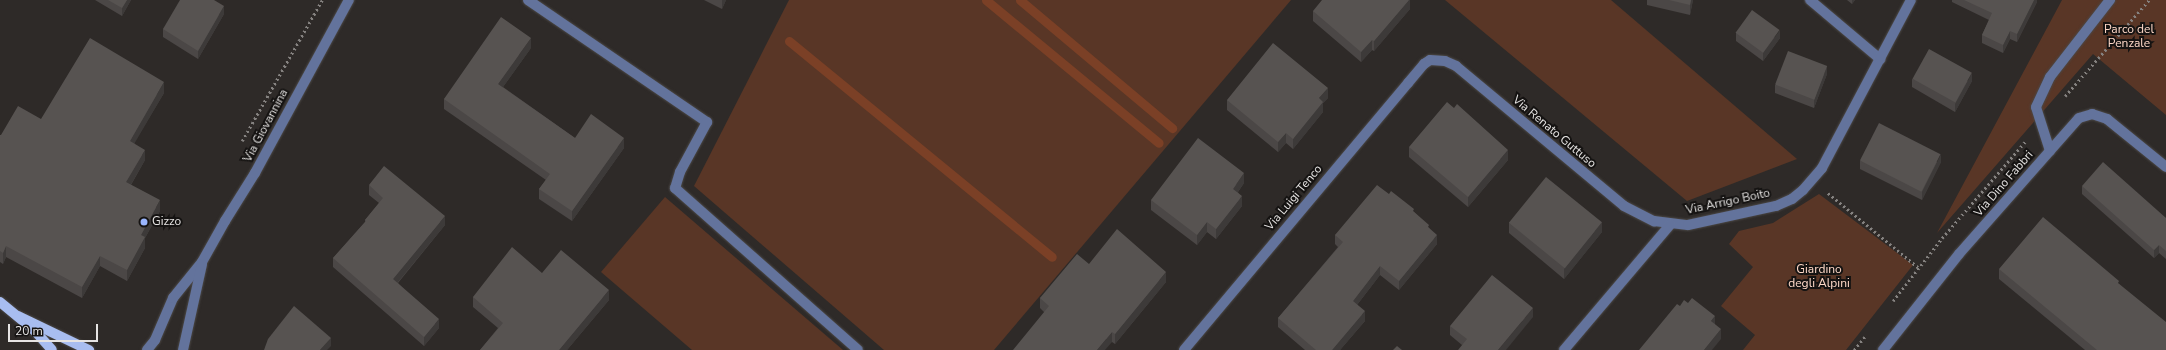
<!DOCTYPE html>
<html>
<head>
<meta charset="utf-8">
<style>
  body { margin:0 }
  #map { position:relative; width:2166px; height:350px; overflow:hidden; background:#2e2a28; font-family:"Nunito Sans",sans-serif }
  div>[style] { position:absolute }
  .green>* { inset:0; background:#593626 }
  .stream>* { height:9px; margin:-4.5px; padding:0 4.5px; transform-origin:4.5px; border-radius:4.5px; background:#7b4026 }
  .path>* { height:2.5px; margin-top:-1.25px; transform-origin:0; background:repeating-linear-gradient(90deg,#858280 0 2px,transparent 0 5px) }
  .roads { filter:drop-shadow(0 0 1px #4b4846) drop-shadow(0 0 1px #4b4846) }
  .minor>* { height:10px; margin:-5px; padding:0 5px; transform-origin:5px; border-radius:5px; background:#63739c }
  .major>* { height:10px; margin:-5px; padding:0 5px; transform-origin:5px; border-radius:5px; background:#a8bdf0 }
  .wall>* { inset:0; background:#4b4746 }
  .shaded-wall>* { inset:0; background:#3d3a39 }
  .building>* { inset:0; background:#575351; transform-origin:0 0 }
  .dots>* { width:11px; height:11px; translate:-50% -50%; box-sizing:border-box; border:2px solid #151312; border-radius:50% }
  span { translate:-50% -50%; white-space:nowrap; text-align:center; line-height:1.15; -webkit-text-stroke:4px #151312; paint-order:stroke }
  .park-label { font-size:12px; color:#ffd9c8 }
  .street-label { font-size:12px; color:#e6e4e3 }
  .poi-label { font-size:12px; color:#e6e4e3 }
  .left { translate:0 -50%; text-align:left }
  .scale { position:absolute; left:8px; top:324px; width:90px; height:18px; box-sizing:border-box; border:2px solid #e6e4e3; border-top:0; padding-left:5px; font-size:12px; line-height:14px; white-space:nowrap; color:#e6e4e3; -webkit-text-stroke:3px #151312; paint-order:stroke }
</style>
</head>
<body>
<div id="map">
  <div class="green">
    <div style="clip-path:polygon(789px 0,1291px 0,994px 350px,884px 350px,694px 186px)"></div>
    <div style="clip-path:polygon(1445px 0,1611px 0,1797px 159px,1687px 201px)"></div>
    <div style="clip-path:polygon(2062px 0,2166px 0,2166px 115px,2093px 54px,1937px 233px)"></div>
    <div style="clip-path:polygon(1819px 194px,1913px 265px,1846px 350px,1743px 350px,1755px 335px,1721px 306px,1753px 267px,1729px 244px,1739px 231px,1773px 223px)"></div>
    <div style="clip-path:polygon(665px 197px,843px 350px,692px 350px,601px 272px)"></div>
  </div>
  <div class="stream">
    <div style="left:986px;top:0;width:224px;rotate:39.6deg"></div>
    <div style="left:1020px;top:0;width:199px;rotate:40.1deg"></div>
    <div style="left:789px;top:41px;width:340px;rotate:39.4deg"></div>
  </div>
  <div class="path">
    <div style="left:2065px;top:96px;width:128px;rotate:-48.8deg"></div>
    <div style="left:242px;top:141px;width:162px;rotate:-60.4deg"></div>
    <div style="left:1828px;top:193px;width:118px;rotate:39.5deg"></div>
    <div style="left:1893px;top:301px;width:80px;rotate:-52.1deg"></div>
    <div style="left:1942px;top:238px;width:127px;rotate:-49.2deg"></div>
    <div style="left:1854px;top:350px;width:19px;rotate:-51deg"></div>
  </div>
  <div class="roads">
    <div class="minor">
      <div style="left:528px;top:0;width:217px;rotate:34.3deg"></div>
      <div style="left:707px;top:122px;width:57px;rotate:118.4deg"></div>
      <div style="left:680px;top:172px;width:17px;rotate:107deg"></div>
      <div style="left:675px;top:188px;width:244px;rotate:41.5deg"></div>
      <div style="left:1810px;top:0;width:92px;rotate:40.1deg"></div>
      <div style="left:2050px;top:151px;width:46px;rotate:-107.7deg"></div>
      <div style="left:2036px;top:107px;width:33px;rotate:-65deg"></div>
      <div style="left:2050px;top:77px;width:98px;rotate:-52.1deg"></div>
      <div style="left:147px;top:350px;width:13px;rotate:-51deg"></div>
      <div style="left:155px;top:340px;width:46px;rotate:-66.8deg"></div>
      <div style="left:173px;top:298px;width:46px;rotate:-51.1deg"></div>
      <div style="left:202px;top:262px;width:47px;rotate:-60.7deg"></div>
      <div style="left:225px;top:221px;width:57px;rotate:-58deg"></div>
      <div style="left:255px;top:173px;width:197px;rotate:-61.5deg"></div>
      <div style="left:183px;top:350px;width:88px;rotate:-77.5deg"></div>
      <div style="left:1184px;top:350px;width:349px;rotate:-50deg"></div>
      <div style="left:1408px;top:83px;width:25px;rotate:-50deg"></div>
      <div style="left:1424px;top:64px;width:7px;rotate:-34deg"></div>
      <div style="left:1430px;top:60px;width:15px;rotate:4deg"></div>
      <div style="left:1445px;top:61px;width:12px;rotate:24deg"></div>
      <div style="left:1456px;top:66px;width:219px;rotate:39.8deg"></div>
      <div style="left:1624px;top:206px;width:34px;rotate:27deg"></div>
      <div style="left:1654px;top:221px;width:34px;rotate:7deg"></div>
      <div style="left:1688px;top:225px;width:90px;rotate:-12.2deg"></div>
      <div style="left:1776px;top:206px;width:17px;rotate:-24deg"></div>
      <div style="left:1792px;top:199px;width:14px;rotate:-39deg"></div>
      <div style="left:1803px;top:190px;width:29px;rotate:-49deg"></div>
      <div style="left:1822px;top:168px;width:190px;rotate:-62.1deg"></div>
      <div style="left:1564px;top:350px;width:165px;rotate:-49.7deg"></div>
      <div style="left:1883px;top:350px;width:122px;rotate:-51.6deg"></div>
      <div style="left:1959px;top:254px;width:181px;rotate:-48.6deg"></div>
      <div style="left:2079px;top:118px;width:14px;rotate:-17deg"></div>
      <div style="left:2092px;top:114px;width:16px;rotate:18deg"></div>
      <div style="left:2107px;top:119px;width:76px;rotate:39.1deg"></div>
    </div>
    <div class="major">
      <div style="left:0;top:302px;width:45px;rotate:39.6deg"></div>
      <div style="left:35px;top:331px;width:25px;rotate:48deg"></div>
      <div style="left:18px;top:316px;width:79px;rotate:25.6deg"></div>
    </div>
  </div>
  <div class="wall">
    <div style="clip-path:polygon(95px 0,131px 0,122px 16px)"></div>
    <div style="clip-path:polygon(704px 0,726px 0,722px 9px)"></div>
    <div style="clip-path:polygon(1410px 0,1410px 9px,1374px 51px,1372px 50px,1361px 62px,1313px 21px,1313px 11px)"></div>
    <div style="clip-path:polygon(1647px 0,1693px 0,1690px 15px,1647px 5px)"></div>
    <div style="clip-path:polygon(1847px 0,1855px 0,1852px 4px)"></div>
    <div style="clip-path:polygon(1952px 0,2037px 0,2037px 2px,2017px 42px,2010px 39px,2003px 53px,1982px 43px,1982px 35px,1989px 20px,1952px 2px)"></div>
    <div style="clip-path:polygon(224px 14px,198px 59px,163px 37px,163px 29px)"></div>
    <div style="clip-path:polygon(1736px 33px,1780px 38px,1763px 61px,1736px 41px)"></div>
    <div style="clip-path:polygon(531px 48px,503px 87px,575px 138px,624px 148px,572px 221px,539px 199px,539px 189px,546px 180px,444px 109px,444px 99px)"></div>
    <div style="clip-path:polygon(1827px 74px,1814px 108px,1775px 93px,1775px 85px)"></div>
    <div style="clip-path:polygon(1912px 79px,1972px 81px,1955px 112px,1912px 87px)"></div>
    <div style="clip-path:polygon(164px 93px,134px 143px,145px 160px,131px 185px,160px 211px,145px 238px,145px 248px,127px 281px,100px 266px,82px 298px,6px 257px,3px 264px,0 262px,0 135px,1px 135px,41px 119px)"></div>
    <div style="clip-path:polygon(1328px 98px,1323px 103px,1323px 112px,1293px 149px,1286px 143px,1278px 152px,1227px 110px,1227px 100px)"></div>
    <div style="clip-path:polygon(1409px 147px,1508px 160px,1468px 207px,1409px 157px)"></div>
    <div style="clip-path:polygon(1860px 161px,1941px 162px,1922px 200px,1860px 169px)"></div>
    <div style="clip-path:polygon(1244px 183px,1238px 192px,1242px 206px,1216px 239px,1207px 232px,1197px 245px,1151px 210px,1151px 200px)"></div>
    <div style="clip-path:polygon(369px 185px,445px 225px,398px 283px,439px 328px,424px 346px,333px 267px,333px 258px,365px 222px,365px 220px,379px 203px,369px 195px)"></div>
    <div style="clip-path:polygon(2082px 186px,2166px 218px,2166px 259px,2159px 253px,2154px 258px,2082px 194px)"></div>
    <div style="clip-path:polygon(1389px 194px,1414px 212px,1429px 228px,1437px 244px,1399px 290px,1380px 275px,1357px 305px,1365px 321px,1340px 350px,1305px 350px,1278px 327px,1278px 318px,1338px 247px,1335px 244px,1335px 235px)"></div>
    <div style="clip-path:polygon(1509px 223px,1602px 232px,1564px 279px,1509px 233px)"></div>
    <div style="clip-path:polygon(1089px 264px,1166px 282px,1115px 344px,1112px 342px,1044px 312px,1040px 308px,1040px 298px)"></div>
    <div style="clip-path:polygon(1999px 269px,2119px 284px,2166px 350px,2085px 350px,1999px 279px)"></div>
    <div style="clip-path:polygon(542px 273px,609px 300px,567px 350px,480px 350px,498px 328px,473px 307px,473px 297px)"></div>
    <div style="clip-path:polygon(1533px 317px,1462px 345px,1450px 335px,1450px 326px)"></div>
  </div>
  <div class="shaded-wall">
    <div style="clip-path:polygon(127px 0,131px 0,122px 16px,122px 8px)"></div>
    <div style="clip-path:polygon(722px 0,726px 0,722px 9px)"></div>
    <div style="clip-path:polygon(1409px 0,1410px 0,1410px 9px,1374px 51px,1374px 41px)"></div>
    <div style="clip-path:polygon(1691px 0,1693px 0,1690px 15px,1690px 5px)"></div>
    <div style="clip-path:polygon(1852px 0,1855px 0,1852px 4px)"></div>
    <div style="clip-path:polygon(2034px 0,2037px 0,2037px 2px,2017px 42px,2017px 34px)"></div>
    <div style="clip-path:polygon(224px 6px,224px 14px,198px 59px,198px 51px)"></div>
    <div style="clip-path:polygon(1780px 30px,1780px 38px,1763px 61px,1763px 53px)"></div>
    <div style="clip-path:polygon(2010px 31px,2010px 39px,2003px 53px,2003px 45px)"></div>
    <div style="clip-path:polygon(531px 38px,531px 48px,498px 94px,498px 84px)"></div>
    <div style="clip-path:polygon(1372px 40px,1372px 50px,1361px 62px,1361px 52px)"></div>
    <div style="clip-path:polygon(1827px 66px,1827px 74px,1814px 108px,1814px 100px)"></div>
    <div style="clip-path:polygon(1972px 73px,1972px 81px,1955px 112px,1955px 104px)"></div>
    <div style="clip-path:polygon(164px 82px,164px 93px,130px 151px,130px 141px)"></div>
    <div style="clip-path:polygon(1328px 88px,1328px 98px,1323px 103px,1323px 112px,1293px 149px,1293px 139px,1319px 98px)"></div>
    <div style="clip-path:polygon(1286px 133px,1286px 143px,1278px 152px,1278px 142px)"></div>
    <div style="clip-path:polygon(624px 138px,624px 148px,572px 221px,572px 211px)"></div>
    <div style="clip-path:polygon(145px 150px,145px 160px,126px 193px,126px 182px)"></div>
    <div style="clip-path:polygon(1508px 150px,1508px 160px,1468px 207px,1468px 197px)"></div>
    <div style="clip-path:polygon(1941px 154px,1941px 162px,1922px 200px,1922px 192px)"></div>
    <div style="clip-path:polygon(1244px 173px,1244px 183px,1233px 199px,1233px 189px)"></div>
    <div style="clip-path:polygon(1242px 196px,1242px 206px,1216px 239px,1216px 229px)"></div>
    <div style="clip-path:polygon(160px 200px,160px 211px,145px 238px,145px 248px,127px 281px,127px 270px,141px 235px)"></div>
    <div style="clip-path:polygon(445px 216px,445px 225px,393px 288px,393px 279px)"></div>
    <div style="clip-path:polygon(1207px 222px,1207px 232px,1197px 245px,1197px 235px)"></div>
    <div style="clip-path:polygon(1602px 222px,1602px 232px,1564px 279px,1564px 269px)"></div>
    <div style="clip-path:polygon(1437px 235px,1437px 244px,1399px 290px,1399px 281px)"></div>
    <div style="clip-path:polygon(2159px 245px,2159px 253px,2154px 258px,2154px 250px)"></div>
    <div style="clip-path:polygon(6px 246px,6px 257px,3px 264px,3px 253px)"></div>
    <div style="clip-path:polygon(100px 256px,100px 266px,82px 298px,82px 287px)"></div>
    <div style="clip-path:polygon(1380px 266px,1380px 275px,1353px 310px,1353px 301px)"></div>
    <div style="clip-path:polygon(1166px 272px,1166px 282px,1115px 344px,1115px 334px)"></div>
    <div style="clip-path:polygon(609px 290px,609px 300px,567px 350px,559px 350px)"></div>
    <div style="clip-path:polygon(1533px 308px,1533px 317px,1506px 350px,1498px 350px)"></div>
    <div style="clip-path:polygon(1365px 311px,1365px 321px,1340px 350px,1332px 350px)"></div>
    <div style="clip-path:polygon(1715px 316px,1715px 326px,1711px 321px)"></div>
    <div style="clip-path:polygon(439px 319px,439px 328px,424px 346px,424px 337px)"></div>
    <div style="clip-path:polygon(1721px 329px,1721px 339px,1712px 350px,1704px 350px)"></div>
    <div style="clip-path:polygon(1112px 332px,1112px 342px,1105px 350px,1097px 350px)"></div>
    <div style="clip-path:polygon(331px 338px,331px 346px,327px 350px,320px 350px)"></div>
  </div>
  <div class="building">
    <div style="clip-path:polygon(108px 0,127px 0,122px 8px)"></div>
    <div style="clip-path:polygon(180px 0,214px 0,224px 6px,198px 51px,163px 29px)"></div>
    <div style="clip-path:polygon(1322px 0,1409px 0,1374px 41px,1372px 40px,1361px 52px,1313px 11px)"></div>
    <div style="clip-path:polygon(1669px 0,1691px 0,1690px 5px)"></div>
    <div style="clip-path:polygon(1964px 0,2034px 0,2017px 34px,2010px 31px,2003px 45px,1982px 35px,1992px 13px)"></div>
    <div style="left:1752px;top:10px;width:34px;height:28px;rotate:36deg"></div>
    <div style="clip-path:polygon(501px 17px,531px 38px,498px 84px,575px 138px,591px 114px,624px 138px,572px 211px,539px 189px,550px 174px,444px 99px)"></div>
    <div style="clip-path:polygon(90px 38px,164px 82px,130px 141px,145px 150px,126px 182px,160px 200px,141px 235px,145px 237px,127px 270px,100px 256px,82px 287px,6px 246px,3px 253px,0 251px,0 135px,1px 135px,18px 106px,41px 119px)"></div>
    <div style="clip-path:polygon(1273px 43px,1328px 88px,1319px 98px,1323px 102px,1293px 139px,1286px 133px,1278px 142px,1227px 100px)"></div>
    <div style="left:1929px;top:49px;width:49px;height:34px;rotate:29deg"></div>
    <div style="left:1788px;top:51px;width:42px;height:36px;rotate:21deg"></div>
    <div style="clip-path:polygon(1447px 102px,1454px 108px,1457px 104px,1508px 150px,1468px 197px,1409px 147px)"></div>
    <div style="left:1879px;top:123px;width:69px;height:42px;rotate:27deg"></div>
    <div style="clip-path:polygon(1198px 138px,1244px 173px,1233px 189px,1242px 196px,1216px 229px,1207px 222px,1197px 235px,1151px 200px)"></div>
    <div style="clip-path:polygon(2103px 162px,2166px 218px,2166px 251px,2159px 245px,2154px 250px,2082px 186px)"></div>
    <div style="clip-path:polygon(384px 166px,445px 216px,393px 279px,439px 319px,424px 337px,333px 258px,366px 221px,365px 220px,383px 198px,369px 185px)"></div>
    <div style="left:1546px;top:177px;width:72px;height:59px;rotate:39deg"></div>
    <div style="clip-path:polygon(1377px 185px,1389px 194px,1391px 191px,1414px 209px,1413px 211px,1429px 225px,1428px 227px,1437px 235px,1399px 281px,1380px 266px,1353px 301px,1365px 311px,1332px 350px,1316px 350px,1278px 318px,1343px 242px,1335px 235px)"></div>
    <div style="clip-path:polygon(2043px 217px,2119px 281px,2118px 283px,2166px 322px,2166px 350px,2097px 350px,1999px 269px)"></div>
    <div style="clip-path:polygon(1117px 229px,1166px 272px,1115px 334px,1112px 332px,1097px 350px,1013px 350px,1049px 306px,1040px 298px,1077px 254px,1089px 264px)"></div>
    <div style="clip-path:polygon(512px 247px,542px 273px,561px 250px,609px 290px,559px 350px,480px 350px,503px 323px,473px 297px)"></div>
    <div style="clip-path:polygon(1492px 275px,1533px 308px,1498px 350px,1458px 350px,1467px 339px,1450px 326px)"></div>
    <div style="clip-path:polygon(1692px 298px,1715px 316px,1711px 321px,1721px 329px,1704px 350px,1639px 350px,1677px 304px,1680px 306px,1684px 300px,1688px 303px)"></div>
    <div style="clip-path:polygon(294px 306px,331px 338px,320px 350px,264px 350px,268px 339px)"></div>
    <div style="clip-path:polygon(1397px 346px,1402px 350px,1393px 350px)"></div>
  </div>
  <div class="dots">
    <div style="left:144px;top:222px;background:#99b5fd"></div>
  </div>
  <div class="park-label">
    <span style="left:2129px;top:37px">Parco del<br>Penzale</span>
    <span style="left:1819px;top:277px">Giardino<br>degli Alpini</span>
  </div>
  <div class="street-label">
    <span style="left:266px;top:126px;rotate:-62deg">Via Giovannina</span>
    <span style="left:1554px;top:132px;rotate:40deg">Via Renato Guttuso</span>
    <span style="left:2004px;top:184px;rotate:-49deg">Via Dino Fabbri</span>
    <span style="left:1294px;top:198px;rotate:-50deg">Via Luigi Tenco</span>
    <span style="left:1728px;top:202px;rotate:-12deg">Via Arrigo Boito</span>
  </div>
  <div class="poi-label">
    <span class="left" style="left:152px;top:222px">Gizzo</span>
  </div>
  <div class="scale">20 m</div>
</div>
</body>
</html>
